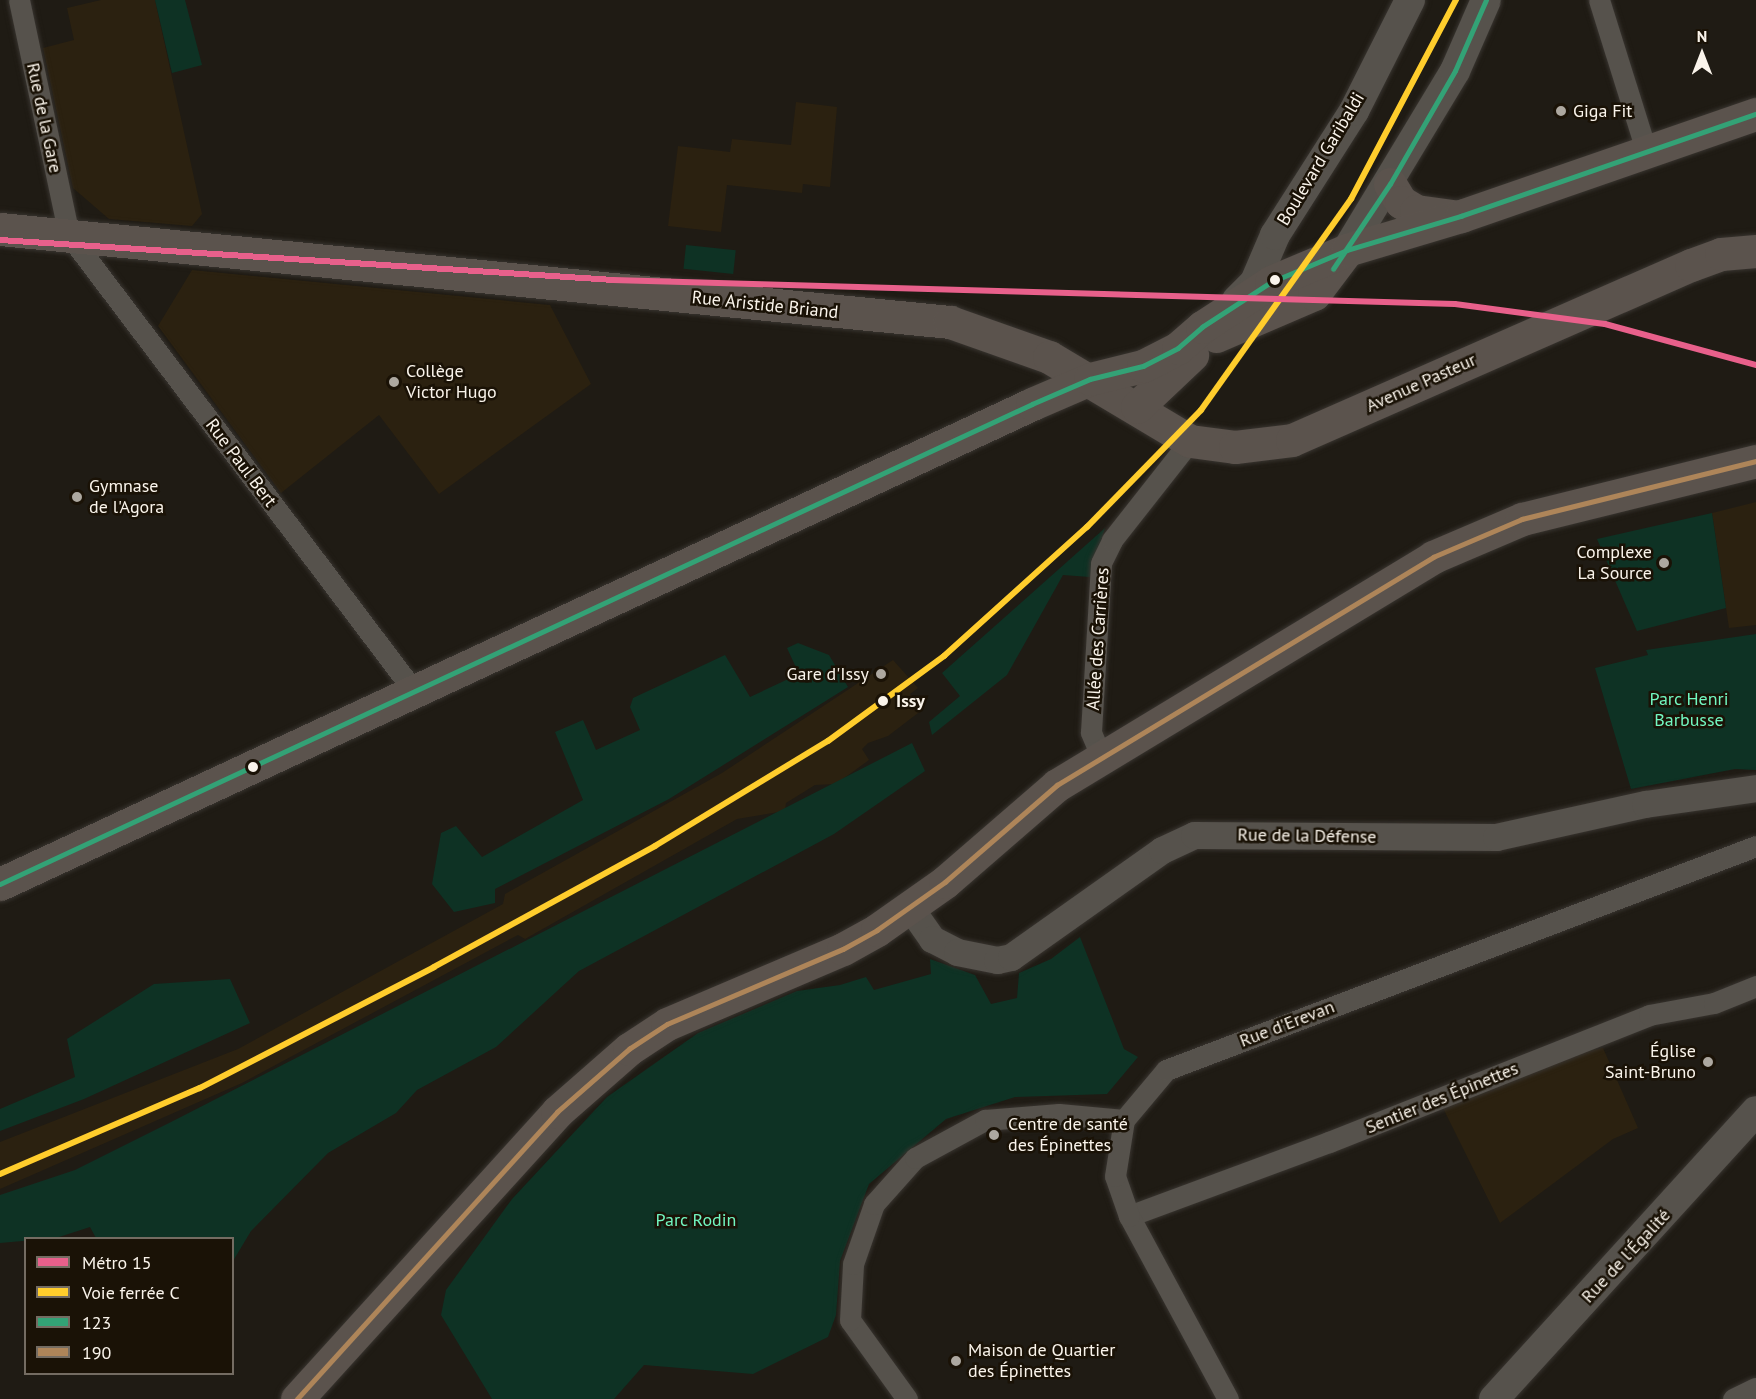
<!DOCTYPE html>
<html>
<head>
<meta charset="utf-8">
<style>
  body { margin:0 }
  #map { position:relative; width:1756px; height:1399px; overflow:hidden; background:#1f1b14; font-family:"PT Sans",sans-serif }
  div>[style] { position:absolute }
  .built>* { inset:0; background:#2b2110 }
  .green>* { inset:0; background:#0e3224; transform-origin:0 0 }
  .roads { filter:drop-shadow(0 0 2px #38342f) drop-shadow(0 0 2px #38342f) }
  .minor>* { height:21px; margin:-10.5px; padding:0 10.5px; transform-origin:10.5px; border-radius:10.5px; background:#56524c }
  .tertiary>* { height:27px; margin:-13.5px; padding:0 13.5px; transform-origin:13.5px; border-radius:13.5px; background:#56524c }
  .secondary>* { height:30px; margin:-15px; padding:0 15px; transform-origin:15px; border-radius:15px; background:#56524c }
  .primary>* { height:33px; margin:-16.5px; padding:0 16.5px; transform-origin:16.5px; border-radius:16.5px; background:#5b534d }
  .bus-1>* { height:4.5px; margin:-2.25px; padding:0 2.25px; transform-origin:2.25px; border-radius:2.25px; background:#33a276 }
  .bus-2>* { height:4.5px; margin:-2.25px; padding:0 2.25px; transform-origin:2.25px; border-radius:2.25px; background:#ae8559 }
  .rail-1>* { height:6px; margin:-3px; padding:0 3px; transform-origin:3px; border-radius:3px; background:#ffcd2c }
  .metro-1>* { height:6px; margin:-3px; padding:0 3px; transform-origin:3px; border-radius:3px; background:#e8608b }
  .dots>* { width:16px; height:16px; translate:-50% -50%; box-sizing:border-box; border:3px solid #1a1206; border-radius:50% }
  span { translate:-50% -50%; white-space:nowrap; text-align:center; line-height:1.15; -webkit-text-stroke:5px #1a1206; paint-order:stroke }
  .poi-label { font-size:18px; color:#faf4eb }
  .left { translate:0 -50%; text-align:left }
  .right { translate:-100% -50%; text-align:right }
  .street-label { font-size:18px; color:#faf4eb }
  .park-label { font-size:18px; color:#72f7c1 }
  .stop-label { font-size:18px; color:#faf4eb; font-weight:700 }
  .legend { position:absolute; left:24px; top:1237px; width:210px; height:138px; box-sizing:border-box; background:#1a1206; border:2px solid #746c62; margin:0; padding:8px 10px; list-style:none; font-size:18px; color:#faf4eb }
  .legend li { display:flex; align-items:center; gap:12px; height:30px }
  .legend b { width:30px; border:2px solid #746c62 }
  .north { position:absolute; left:1672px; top:24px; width:60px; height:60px; -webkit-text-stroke:4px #1a1206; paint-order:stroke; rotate:0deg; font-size:16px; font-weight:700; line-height:24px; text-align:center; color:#faf4eb }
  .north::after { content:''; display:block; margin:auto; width:21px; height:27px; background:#faf4eb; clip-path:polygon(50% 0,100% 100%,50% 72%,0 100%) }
</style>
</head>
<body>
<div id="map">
  <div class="built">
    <div style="clip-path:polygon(101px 0,155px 0,202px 214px,192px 226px,109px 219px,73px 188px,43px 48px,74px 40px,67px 8px)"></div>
    <div style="clip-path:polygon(796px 102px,837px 107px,830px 187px,803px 184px,802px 193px,727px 185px,721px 232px,668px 226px,678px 146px,730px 152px,732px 139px,791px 145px)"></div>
    <div style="clip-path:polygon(192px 270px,550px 305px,591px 384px,439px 494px,379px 415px,281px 493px,158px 326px)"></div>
    <div style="clip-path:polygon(1756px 502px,1756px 625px,1729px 628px,1712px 513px)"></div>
    <div style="clip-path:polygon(893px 660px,918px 688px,910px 694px,922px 710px,888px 736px,868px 743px,862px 749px,869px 760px,836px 784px,815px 785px,786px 803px,785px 811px,737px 819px,525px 939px,518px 935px,242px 1083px,0 1189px,0 1142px,238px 1049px,503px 904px,505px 894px,722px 773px)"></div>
    <div style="clip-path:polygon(1603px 1048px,1638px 1128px,1613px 1139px,1500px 1223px,1442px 1106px,1577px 1053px)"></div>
  </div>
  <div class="green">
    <div style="clip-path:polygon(155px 0,185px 0,202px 65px,172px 73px)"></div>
    <div style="left:686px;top:245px;width:50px;height:24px;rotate:6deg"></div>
    <div style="clip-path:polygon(1712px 513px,1726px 608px,1637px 631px,1597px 539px)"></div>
    <div style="clip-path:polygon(1105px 528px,1090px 577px,1063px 575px,1007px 675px,932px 735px,929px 722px,960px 696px,942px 673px)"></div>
    <div style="clip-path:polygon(1756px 634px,1756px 770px,1735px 769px,1631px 789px,1595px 668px,1648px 655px,1646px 650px)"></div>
    <div style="clip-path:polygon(798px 643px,829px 655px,848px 687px,669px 799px,495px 889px,495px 903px,454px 912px,432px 884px,441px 833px,456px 826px,482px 857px,583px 800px,555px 732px,583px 720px,596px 750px,640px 730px,630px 707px,633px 698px,725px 655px,750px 697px,799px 674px,787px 648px)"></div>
    <div style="clip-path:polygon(912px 743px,925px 771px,834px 834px,579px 971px,496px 1047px,417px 1090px,396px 1113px,328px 1153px,251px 1231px,233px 1261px,232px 1238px,96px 1238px,90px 1227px,56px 1238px,0 1243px,0 1195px,75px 1170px,171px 1122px)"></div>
    <div style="clip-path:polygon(1080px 937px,1124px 1049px,1138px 1057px,1107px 1094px,1015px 1097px,946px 1119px,869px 1184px,840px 1261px,836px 1315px,828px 1337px,753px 1374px,644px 1365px,614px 1399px,492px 1399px,441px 1315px,446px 1290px,512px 1199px,607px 1097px,698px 1033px,797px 991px,840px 985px,866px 977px,874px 990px,931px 974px,930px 959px,975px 975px,991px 1004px,1017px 998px,1019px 973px,1051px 959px)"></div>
    <div style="clip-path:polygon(230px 979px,250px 1023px,84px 1099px,0 1131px,0 1109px,75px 1077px,67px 1039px,154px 984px)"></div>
  </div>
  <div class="roads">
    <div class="minor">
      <div style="left:19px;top:0;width:240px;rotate:78deg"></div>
      <div style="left:69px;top:235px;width:572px;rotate:52.89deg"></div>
      <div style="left:1599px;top:0;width:157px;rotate:72.6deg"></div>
      <div style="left:1101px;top:756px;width:26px;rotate:-113deg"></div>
      <div style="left:1091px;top:732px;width:169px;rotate:-86.6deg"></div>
      <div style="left:1101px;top:563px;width:25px;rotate:-64deg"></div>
      <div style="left:1112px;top:540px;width:126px;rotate:-51.8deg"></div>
      <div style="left:1129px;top:1216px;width:213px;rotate:-20.3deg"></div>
      <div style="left:1329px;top:1142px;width:344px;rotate:-21.6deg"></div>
      <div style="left:1649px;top:1015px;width:66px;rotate:-10.5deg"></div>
      <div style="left:1714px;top:1003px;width:45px;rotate:-22deg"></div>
      <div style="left:907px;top:1399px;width:97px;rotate:-125.8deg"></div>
      <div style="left:850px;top:1320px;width:56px;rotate:-86.9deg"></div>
      <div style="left:853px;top:1264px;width:64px;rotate:-70.7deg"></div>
      <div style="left:874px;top:1204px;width:62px;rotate:-48.3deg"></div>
      <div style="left:915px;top:1158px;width:80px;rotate:-28.5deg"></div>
      <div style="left:985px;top:1120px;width:74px;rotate:-4.6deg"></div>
      <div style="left:1059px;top:1114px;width:65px;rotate:5.3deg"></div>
      <div style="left:1228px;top:1399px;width:208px;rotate:-118.4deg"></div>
      <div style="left:1129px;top:1216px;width:42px;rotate:-109.3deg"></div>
      <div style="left:1115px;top:1176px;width:57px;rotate:-80.9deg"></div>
      <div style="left:1124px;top:1120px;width:65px;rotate:-50deg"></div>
      <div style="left:1166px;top:1070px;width:631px;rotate:-20.79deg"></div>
      <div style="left:1733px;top:1399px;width:25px;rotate:-26deg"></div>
    </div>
    <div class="tertiary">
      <div style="left:911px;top:909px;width:37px;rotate:55deg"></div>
      <div style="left:932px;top:939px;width:28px;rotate:27deg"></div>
      <div style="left:957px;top:952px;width:41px;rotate:11.3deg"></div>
      <div style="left:997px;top:960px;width:14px;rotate:-12deg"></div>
      <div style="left:1011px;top:957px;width:185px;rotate:-35.3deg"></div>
      <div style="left:1162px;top:850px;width:35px;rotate:-25deg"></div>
      <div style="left:1194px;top:835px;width:302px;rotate:0.4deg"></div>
      <div style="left:1496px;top:837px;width:153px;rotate:-12.5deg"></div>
      <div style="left:1645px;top:804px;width:112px;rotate:-8.2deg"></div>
    </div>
    <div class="secondary">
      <div style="left:1347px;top:250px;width:209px;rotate:-58.9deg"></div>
      <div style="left:1455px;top:71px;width:77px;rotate:-66.4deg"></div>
      <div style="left:1237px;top:300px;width:25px;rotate:-45deg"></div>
      <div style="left:1255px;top:282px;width:51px;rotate:-66.9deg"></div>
      <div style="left:1275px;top:235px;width:147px;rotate:-57.5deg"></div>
      <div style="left:1354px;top:111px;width:124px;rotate:-63.2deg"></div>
      <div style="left:1494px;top:1399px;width:389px;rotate:-47.7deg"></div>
    </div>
    <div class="primary">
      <div style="left:1390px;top:184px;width:21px;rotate:59deg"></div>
      <div style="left:1401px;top:202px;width:17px;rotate:31deg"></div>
      <div style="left:1416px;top:211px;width:37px;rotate:8deg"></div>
      <div style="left:0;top:229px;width:955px;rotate:5.59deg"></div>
      <div style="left:950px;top:322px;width:105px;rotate:19.5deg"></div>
      <div style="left:1049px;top:357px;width:164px;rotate:30.8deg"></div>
      <div style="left:1190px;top:441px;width:45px;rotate:7.6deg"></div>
      <div style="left:1235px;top:447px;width:57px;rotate:-7deg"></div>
      <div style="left:1292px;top:440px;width:436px;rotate:-23.7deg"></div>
      <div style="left:1691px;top:265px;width:32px;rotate:-20deg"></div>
      <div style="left:1721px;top:254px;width:35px;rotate:-5deg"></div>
      <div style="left:1216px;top:336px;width:107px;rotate:-23.2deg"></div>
      <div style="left:1314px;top:294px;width:51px;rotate:-52.9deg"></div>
      <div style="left:1137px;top:407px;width:76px;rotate:-43.4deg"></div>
      <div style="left:0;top:884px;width:1138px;rotate:-24.94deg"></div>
      <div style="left:1032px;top:404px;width:63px;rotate:-23.3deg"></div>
      <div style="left:1090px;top:379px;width:55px;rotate:-13.8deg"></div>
      <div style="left:1143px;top:366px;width:39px;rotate:-27deg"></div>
      <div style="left:1178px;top:348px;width:32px;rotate:-41deg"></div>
      <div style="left:1202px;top:327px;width:82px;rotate:-33.1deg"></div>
      <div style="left:1271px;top:282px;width:82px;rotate:-22.8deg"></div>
      <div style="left:1347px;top:250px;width:119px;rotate:-16.6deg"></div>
      <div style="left:1461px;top:216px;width:312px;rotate:-19.1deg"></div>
      <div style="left:297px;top:1399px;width:387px;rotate:-47.8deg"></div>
      <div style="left:557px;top:1112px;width:96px;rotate:-41.2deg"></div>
      <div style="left:629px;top:1049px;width:45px;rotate:-33.3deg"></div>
      <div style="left:667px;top:1024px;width:191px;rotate:-23.1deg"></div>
      <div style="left:843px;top:949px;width:39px;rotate:-29deg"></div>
      <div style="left:877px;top:930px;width:83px;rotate:-35.2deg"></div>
      <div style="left:945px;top:882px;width:148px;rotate:-40.9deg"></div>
      <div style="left:1057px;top:785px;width:440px;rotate:-31.2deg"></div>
      <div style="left:1433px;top:557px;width:97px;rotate:-23.1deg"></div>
      <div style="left:1522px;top:519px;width:241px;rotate:-13.9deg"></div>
    </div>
  </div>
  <div class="bus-1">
    <div style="left:1333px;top:269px;width:102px;rotate:-56.2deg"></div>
    <div style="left:1390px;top:184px;width:130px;rotate:-60.1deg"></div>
    <div style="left:1455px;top:71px;width:77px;rotate:-66.4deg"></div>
    <div style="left:0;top:884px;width:1138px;rotate:-24.94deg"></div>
    <div style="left:1032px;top:404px;width:63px;rotate:-23.3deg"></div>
    <div style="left:1090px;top:379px;width:55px;rotate:-13.8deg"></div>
    <div style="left:1143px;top:366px;width:39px;rotate:-27deg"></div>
    <div style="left:1178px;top:348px;width:32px;rotate:-41deg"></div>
    <div style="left:1202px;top:327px;width:82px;rotate:-33.1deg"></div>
    <div style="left:1271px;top:282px;width:82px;rotate:-22.8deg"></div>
    <div style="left:1347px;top:250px;width:119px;rotate:-16.6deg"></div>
    <div style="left:1461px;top:216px;width:312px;rotate:-19.1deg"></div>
  </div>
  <div class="bus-2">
    <div style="left:297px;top:1399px;width:387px;rotate:-47.8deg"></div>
    <div style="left:557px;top:1112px;width:96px;rotate:-41.2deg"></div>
    <div style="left:629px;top:1049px;width:45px;rotate:-33.3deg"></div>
    <div style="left:667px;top:1024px;width:191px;rotate:-23.1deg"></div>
    <div style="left:843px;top:949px;width:39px;rotate:-29deg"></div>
    <div style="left:877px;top:930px;width:83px;rotate:-35.2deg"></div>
    <div style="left:945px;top:882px;width:148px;rotate:-40.9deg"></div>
    <div style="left:1057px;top:785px;width:440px;rotate:-31.2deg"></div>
    <div style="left:1433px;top:557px;width:97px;rotate:-23.1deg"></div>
    <div style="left:1522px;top:519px;width:241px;rotate:-13.9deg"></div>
  </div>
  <div class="rail-1">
    <div style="left:0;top:1174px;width:218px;rotate:-23.3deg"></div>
    <div style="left:200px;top:1088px;width:263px;rotate:-27.3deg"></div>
    <div style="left:434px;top:967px;width:252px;rotate:-28.7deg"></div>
    <div style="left:655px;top:846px;width:202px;rotate:-31.3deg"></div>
    <div style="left:828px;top:741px;width:144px;rotate:-36.2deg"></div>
    <div style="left:944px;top:656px;width:193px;rotate:-42.1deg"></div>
    <div style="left:1087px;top:527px;width:163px;rotate:-45.7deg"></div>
    <div style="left:1201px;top:410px;width:259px;rotate:-54.6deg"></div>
    <div style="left:1351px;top:199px;width:225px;rotate:-62.2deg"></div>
  </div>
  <div class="metro-1">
    <div style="left:0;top:240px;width:614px;rotate:3.73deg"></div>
    <div style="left:613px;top:280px;width:842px;rotate:1.63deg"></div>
    <div style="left:1455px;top:304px;width:151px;rotate:7.6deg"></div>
    <div style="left:1605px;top:324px;width:156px;rotate:15.2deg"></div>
  </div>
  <div class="dots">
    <div style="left:1561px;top:111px;background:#ada8a0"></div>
    <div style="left:1275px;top:280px;background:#faf4eb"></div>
    <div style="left:394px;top:382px;background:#ada8a0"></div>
    <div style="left:77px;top:497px;background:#ada8a0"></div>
    <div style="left:1664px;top:563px;background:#ada8a0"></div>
    <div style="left:881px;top:674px;background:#ada8a0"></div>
    <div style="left:883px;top:701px;background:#faf4eb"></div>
    <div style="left:253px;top:767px;background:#faf4eb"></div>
    <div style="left:1708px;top:1062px;background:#ada8a0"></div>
    <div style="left:994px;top:1135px;background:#ada8a0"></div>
    <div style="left:956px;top:1361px;background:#ada8a0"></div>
  </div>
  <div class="poi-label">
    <span class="left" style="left:1573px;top:111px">Giga Fit</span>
    <span class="left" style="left:406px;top:382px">Collège<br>Victor Hugo</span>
    <span class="left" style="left:89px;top:497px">Gymnase<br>de l'Agora</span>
    <span class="right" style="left:1652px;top:563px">Complexe<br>La Source</span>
    <span class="right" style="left:869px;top:674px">Gare d'Issy</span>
    <span class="right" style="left:1696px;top:1062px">Église<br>Saint-Bruno</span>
    <span class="left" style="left:1008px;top:1135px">Centre de santé<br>des Épinettes</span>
    <span class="left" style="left:968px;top:1361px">Maison de Quartier<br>des Épinettes</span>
  </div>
  <div class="street-label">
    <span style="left:44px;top:118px;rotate:78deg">Rue de la Gare</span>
    <span style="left:1321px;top:159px;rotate:-59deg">Boulevard Garibaldi</span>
    <span style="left:765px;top:305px;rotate:6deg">Rue Aristide Briand</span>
    <span style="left:1421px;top:383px;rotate:-24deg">Avenue Pasteur</span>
    <span style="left:241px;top:463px;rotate:53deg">Rue Paul Bert</span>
    <span style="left:1098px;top:639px;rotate:-86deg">Allée des Carrières</span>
    <span style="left:1307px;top:836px;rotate:1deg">Rue de la Défense</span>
    <span style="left:1287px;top:1024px;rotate:-21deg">Rue d'Erevan</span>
    <span style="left:1442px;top:1098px;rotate:-22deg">Sentier des Épinettes</span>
    <span style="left:1626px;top:1256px;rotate:-47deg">Rue de l'Égalité</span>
  </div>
  <div class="park-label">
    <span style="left:1689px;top:710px">Parc Henri<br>Barbusse</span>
    <span style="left:696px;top:1220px">Parc Rodin</span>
  </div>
  <div class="stop-label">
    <span class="left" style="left:896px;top:701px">Issy</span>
  </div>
  <ul class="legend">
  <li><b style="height:8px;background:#e8608b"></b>Métro 15</li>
  <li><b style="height:8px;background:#ffcd2c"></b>Voie ferrée C</li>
  <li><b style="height:8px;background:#33a276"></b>123</li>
  <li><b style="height:8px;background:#ae8559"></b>190</li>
  </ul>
  <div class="north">N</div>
</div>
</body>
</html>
